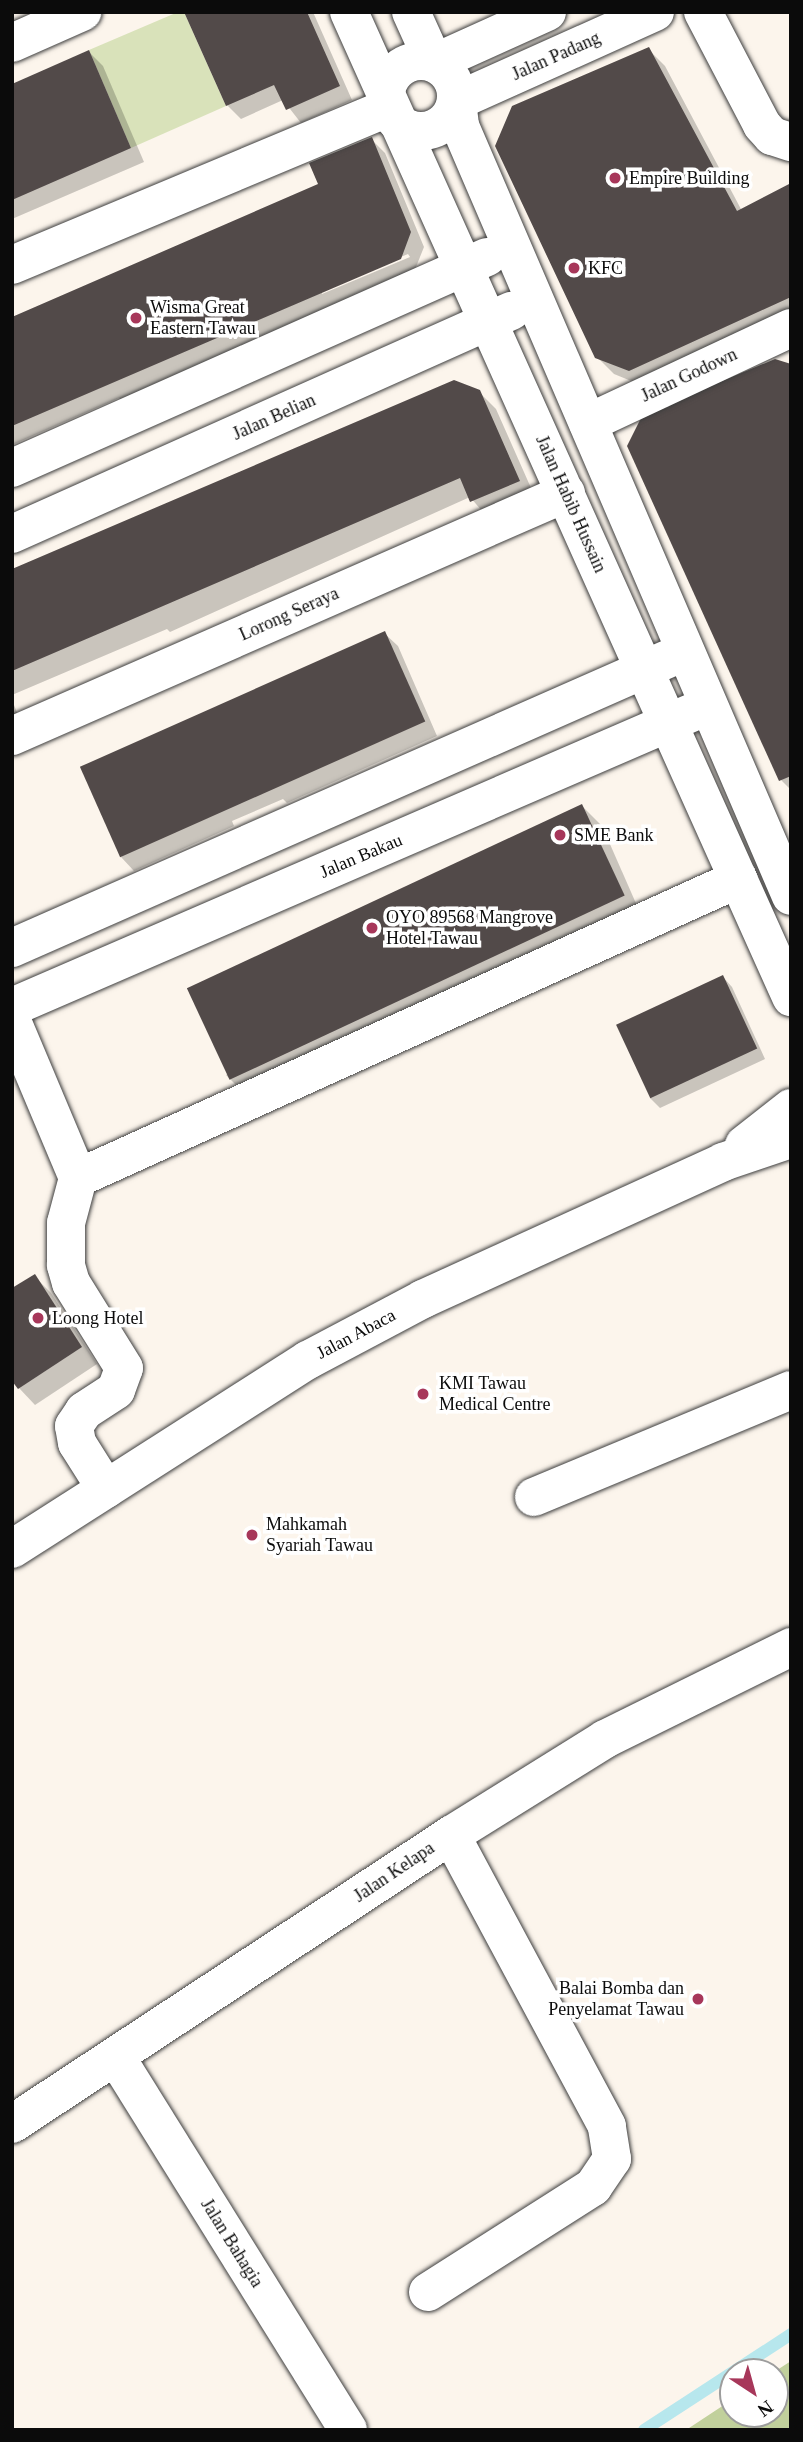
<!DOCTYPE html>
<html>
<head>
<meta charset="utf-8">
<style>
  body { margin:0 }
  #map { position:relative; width:803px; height:2442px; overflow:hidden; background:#fcf5ec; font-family:Georgia,serif }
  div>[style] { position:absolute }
  .green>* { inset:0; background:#d9e2ba }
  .forest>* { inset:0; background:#c1d09c }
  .shadow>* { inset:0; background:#0003 }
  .stream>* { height:12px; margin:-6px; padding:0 6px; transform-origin:6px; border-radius:6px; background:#b7e7ed }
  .building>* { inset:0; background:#524a49; transform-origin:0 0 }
  .roads { filter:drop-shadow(0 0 2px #3e3e3e) drop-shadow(0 0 2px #3e3e3e) }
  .minor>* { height:38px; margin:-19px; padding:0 19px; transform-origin:19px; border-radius:19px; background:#fff }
  .minor>.ring { margin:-19px; padding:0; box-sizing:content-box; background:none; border:38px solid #fff; border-radius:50% }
  .dots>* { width:19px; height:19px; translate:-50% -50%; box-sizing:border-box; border:4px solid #fff; border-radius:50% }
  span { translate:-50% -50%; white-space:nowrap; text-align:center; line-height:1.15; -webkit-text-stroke:7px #fff; paint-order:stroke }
  .street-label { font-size:18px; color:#0b0b0b }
  .poi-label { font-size:18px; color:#0b0b0b }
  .left { translate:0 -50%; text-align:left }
  .right { translate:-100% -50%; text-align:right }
  .frame { position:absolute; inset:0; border:14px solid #0b0b0b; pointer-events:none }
  .north { position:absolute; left:719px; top:2358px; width:70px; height:70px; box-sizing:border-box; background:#fff; border:2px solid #9d9d9d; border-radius:50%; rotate:144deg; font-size:19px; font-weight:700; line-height:28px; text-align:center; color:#0b0b0b }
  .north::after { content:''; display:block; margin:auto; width:24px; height:32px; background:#a7375a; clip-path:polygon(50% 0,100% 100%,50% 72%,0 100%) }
</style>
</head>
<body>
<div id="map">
  <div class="green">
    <div style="clip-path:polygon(178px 12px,184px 12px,226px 106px,131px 148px,89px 50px)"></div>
  </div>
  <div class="forest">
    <div style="clip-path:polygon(791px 2361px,791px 2430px,686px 2430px,733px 2399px,733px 2414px,775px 2414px,774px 2372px)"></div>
  </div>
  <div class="shadow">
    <div style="clip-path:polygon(186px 12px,313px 12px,352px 100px,301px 123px,283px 100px,241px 119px,227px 105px)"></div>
    <div style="clip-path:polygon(648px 49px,665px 66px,742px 211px,791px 185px,791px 321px,646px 387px,614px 374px,597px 357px)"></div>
    <div style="clip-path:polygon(89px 52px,103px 66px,144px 162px,12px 219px,12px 85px)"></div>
    <div style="clip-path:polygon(evenodd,371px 139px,385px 153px,424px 247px,414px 272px,127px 407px,119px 398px,12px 445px,12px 319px,320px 185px,371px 139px,408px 254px,410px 257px,322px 294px,322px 290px,408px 254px)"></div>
    <div style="clip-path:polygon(791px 366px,791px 790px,781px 780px)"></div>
    <div style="clip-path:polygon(479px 392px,496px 409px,535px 497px,488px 518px,470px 497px,170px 632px,167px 629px,12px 695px,12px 571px)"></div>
    <div style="clip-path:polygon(384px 633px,398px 646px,437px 736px,287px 803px,283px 799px,232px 821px,234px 826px,134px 871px,121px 857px)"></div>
    <div style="clip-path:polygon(12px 700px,20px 720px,12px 723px)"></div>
    <div style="clip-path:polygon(582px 806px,602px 826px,642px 917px,246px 1095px,226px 1075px)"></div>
    <div style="clip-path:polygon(723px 977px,732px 987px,765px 1059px,660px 1108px,650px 1098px)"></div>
    <div style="clip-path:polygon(34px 1276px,51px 1293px,97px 1364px,35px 1405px,19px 1388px)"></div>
  </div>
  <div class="stream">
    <div style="left:644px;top:2430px;width:176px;rotate:-33.1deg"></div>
  </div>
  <div class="building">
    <div style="clip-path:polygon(184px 12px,307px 12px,340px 86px,286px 110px,274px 85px,226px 106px)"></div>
    <div style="clip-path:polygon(649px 47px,737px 211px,791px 183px,791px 297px,629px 371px,595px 358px,495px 146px,512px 106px)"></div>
    <div style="clip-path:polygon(89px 50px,131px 148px,12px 200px,12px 84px)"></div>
    <div style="clip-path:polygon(372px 137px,411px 232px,401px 259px,12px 426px,12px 317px,318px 184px,309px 163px)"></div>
    <div style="clip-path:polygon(775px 359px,791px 364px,791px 776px,779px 781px,627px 446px,643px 414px)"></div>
    <div style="clip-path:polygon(454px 380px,480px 390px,520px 481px,470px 502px,460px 478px,12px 671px,12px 569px)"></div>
    <div style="left:385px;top:631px;width:99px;height:334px;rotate:66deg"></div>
    <div style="left:582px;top:804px;width:101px;height:436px;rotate:65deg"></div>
    <div style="left:723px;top:975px;width:81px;height:118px;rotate:65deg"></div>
    <div style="clip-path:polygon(35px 1274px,82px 1347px,18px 1389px,12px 1381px,12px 1288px)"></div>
  </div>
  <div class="roads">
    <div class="minor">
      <div style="left:349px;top:12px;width:1080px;rotate:65.83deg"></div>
      <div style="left:411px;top:12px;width:56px;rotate:65.7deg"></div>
      <div style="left:434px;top:63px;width:124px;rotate:-24.3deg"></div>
      <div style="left:655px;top:12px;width:217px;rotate:155.8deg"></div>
      <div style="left:457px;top:101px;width:25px;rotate:83deg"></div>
      <div style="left:460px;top:126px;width:838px;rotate:66.74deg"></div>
      <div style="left:703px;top:12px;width:127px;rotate:62.4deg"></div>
      <div style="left:762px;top:125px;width:15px;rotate:48deg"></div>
      <div style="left:772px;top:136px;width:20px;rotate:18deg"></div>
      <div style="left:12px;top:43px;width:77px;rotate:-23.9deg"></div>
      <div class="ring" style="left:386px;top:61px;width:32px;height:32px"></div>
      <div style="left:12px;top:265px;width:407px;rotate:-22.7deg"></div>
      <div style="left:588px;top:423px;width:224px;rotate:-25.1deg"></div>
      <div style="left:12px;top:468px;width:520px;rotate:-23.95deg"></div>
      <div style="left:12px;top:534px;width:547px;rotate:-24.08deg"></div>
      <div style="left:12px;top:736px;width:605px;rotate:-23.68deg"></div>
      <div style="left:12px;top:948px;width:717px;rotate:-23.78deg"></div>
      <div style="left:12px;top:1007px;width:740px;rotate:-23.41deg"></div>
      <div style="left:12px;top:1021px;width:170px;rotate:67.2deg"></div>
      <div style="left:744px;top:1145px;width:60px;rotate:-38.2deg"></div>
      <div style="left:106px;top:1489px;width:54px;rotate:-122.2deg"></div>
      <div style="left:77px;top:1443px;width:17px;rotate:-100deg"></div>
      <div style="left:74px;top:1426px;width:18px;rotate:-56deg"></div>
      <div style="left:84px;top:1411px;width:38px;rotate:-33deg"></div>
      <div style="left:116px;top:1390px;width:23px;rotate:-70deg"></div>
      <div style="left:124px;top:1368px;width:100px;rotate:-121.9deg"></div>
      <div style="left:71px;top:1283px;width:19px;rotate:-106deg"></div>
      <div style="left:66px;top:1265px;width:42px;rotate:-90deg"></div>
      <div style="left:66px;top:1223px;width:47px;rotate:-75.1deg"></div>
      <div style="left:78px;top:1178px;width:725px;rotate:-24.37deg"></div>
      <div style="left:534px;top:1497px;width:278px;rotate:-22.6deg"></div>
      <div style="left:12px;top:1549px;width:351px;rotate:-32.6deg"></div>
      <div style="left:308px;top:1360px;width:130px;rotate:-27.9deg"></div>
      <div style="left:423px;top:1299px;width:330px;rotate:-24.5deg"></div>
      <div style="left:723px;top:1162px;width:72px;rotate:-18.7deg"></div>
      <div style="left:116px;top:2057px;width:439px;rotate:58.1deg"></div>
      <div style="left:12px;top:2124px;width:526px;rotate:-33.36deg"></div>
      <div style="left:451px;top:1835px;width:181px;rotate:-31.9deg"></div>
      <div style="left:605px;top:1739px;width:208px;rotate:-26.3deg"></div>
      <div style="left:428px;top:2292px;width:196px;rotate:-32.5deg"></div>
      <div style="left:593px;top:2187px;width:34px;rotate:-56deg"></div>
      <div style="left:612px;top:2159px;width:33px;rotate:-99deg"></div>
      <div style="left:607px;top:2126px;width:330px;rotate:-118.2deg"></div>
    </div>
  </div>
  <div class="dots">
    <div style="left:615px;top:178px;background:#a7375a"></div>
    <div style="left:574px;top:268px;background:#a7375a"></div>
    <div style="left:136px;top:318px;background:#a7375a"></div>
    <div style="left:560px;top:835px;background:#a7375a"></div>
    <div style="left:372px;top:928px;background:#a7375a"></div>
    <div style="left:38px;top:1318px;background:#a7375a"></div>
    <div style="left:423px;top:1394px;background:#a7375a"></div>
    <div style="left:252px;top:1535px;background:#a7375a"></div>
    <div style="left:698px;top:1999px;background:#a7375a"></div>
  </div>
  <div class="street-label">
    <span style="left:556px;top:56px;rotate:-24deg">Jalan Padang</span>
    <span style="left:689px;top:375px;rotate:-25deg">Jalan Godown</span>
    <span style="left:274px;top:417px;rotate:-24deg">Jalan Belian</span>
    <span style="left:571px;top:504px;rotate:66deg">Jalan Habib Hussain</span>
    <span style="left:289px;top:614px;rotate:-24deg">Lorong Seraya</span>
    <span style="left:361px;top:856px;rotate:-23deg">Jalan Bakau</span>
    <span style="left:356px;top:1334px;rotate:-28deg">Jalan Abaca</span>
    <span style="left:394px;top:1872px;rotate:-34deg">Jalan Kelapa</span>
    <span style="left:232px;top:2243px;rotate:58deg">Jalan Bahagia</span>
  </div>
  <div class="poi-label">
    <span class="left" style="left:629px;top:178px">Empire Building</span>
    <span class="left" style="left:588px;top:268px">KFC</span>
    <span class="left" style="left:150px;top:318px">Wisma Great<br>Eastern Tawau</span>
    <span class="left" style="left:574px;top:835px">SME Bank</span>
    <span class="left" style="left:386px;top:928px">OYO 89568 Mangrove<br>Hotel Tawau</span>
    <span class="left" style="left:52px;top:1318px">Loong Hotel</span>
    <span class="left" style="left:439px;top:1394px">KMI Tawau<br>Medical Centre</span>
    <span class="left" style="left:266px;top:1535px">Mahkamah<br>Syariah Tawau</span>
    <span class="right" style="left:684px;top:1999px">Balai Bomba dan<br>Penyelamat Tawau</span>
  </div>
  <div class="frame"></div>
  <div class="north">N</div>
</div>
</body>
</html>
